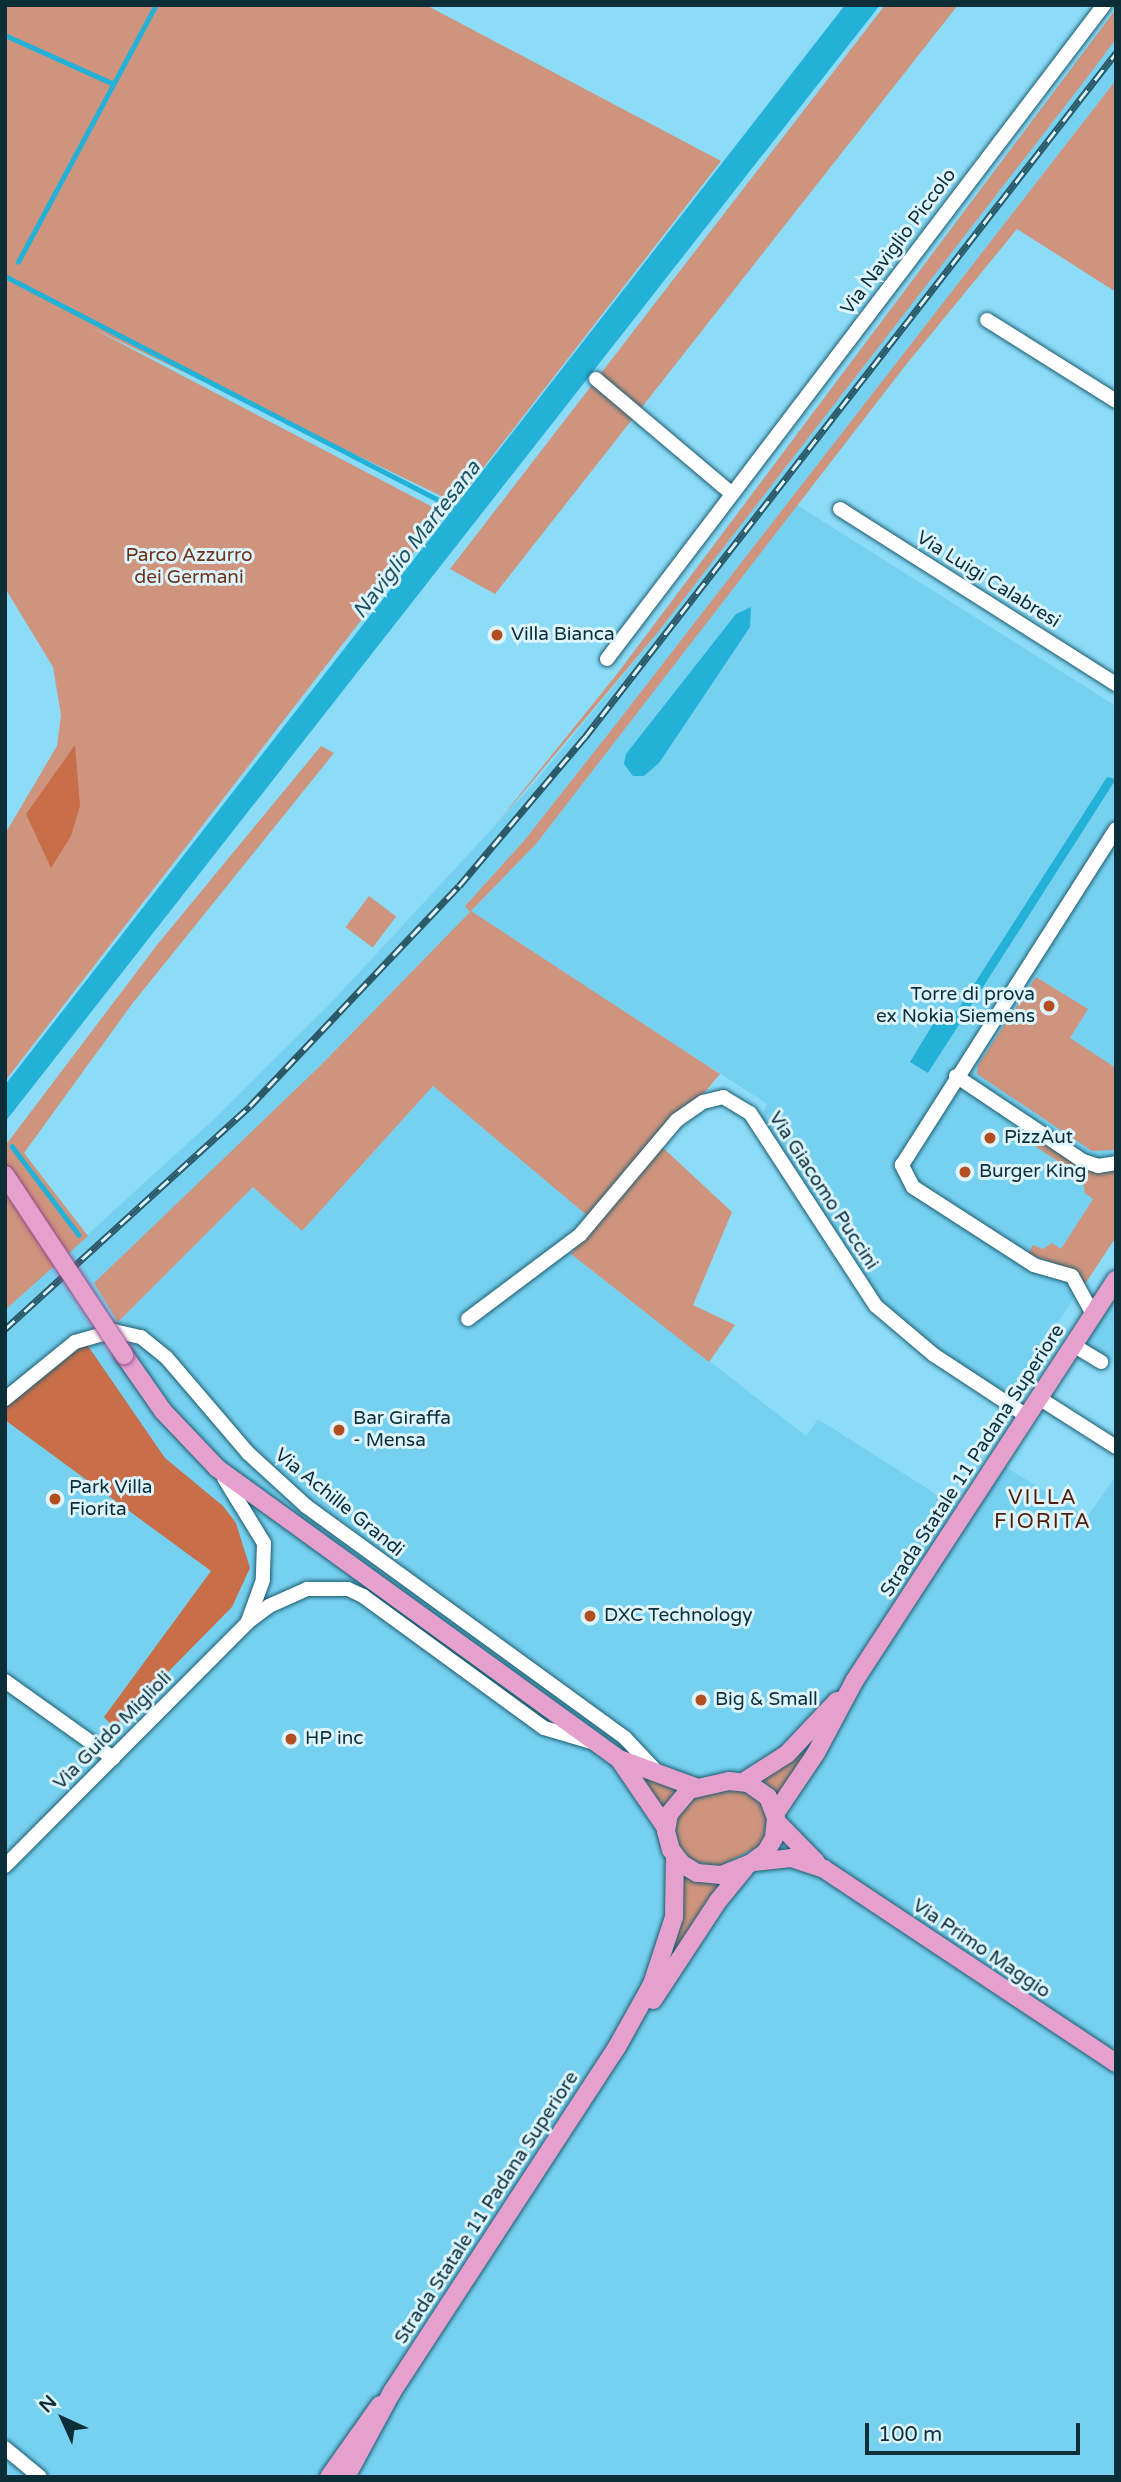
<!DOCTYPE html>
<html>
<head>
<meta charset="utf-8">
<style>
  body { margin:0 }
  #map { position:relative; width:1121px; height:2482px; overflow:hidden; background:#8cdcf8; font-family:"Varela Round",sans-serif }
  div>[style] { position:absolute }
  .built>* { inset:0; background:#76d1f0 }
  .green>* { inset:0; background:#cf947d; transform-origin:0 0 }
  .forest>* { inset:0; background:#c86f4a }
  .water>* { inset:0; background:#23b1d8 }
  .stream>* { height:4.5px; margin:-2.25px; padding:0 2.25px; transform-origin:2.25px; border-radius:2.25px; background:#23b1d8 }
  .roads { filter:drop-shadow(0 0 2px #1c5b6f) drop-shadow(0 0 2px #1c5b6f) }
  .minor>* { height:14px; margin:-7px; padding:0 7px; transform-origin:7px; border-radius:7px; background:#fff }
  .major>* { height:18px; margin:-9px; padding:0 9px; transform-origin:9px; border-radius:9px; background:#e6a0ce }
  .rail>* { height:7px; margin-top:-3.5px; transform-origin:0; background:repeating-linear-gradient(90deg,#ddf4fc 0 13px,#2c5968 0 26px); box-sizing:border-box; border-block:2px solid #2c5968 }
  .bridges { filter:drop-shadow(0 0 2px #8f4e85) drop-shadow(0 0 2px #8f4e85) }
  .major-bridge>* { height:18px; margin:-9px; padding:0 9px; transform-origin:9px; border-radius:9px; background:#e6a0ce }
  .dots>* { width:19px; height:19px; translate:-50% -50%; box-sizing:border-box; border:4px solid #ddf4fc; border-radius:50% }
  span { translate:-50% -50%; white-space:nowrap; text-align:center; line-height:1.15; -webkit-text-stroke:6px #ddf4fc; paint-order:stroke }
  .street-label { font-size:19px; color:#0c2e39 }
  .park-label { font-size:19px; color:#6e3219 }
  .poi-label { font-size:19px; color:#0c2e39 }
  .left { translate:0 -50%; text-align:left }
  .right { translate:-100% -50%; text-align:right }
  .water-label { font-size:21px; color:#1f5364; font-style:italic }
  .neighbourhood-label { font-size:21px; color:#4e1e08; letter-spacing:2px }
  .frame { position:absolute; inset:0; border:7px solid #0c2e39; pointer-events:none }
  .north { position:absolute; left:28px; top:2384px; width:70px; height:70px; -webkit-text-stroke:5px #ddf4fc; paint-order:stroke; rotate:315deg; font-size:19px; font-weight:700; line-height:28px; text-align:center; color:#0c2e39 }
  .north::after { content:''; display:block; margin:auto; width:24px; height:32px; background:#0c2e39; clip-path:polygon(50% 0,100% 100%,50% 72%,0 100%) }
  .scale { position:absolute; left:865px; top:2423px; width:215px; height:32px; box-sizing:border-box; border:4px solid #0c2e39; border-top:0; padding-left:9px; font-size:21px; line-height:24px; white-space:nowrap; color:#0c2e39; -webkit-text-stroke:5px #ddf4fc; paint-order:stroke }
</style>
</head>
<body>
<div id="map">
  <div class="built">
    <div style="clip-path:polygon(1116px 39px,1116px 80px,609px 733px,523px 842px,465px 906px,471px 911px,536px 844px,797px 505px,1116px 706px,1116px 1234px,1011px 1394px,996px 1392px,934px 1349px,879px 1302px,760px 1119px,767px 1104px,471px 912px,321px 1065px,95px 1283px,119px 1321px,253px 1187px,302px 1231px,433px 1086px,597px 1223px,571px 1254px,806px 1436px,818px 1419px,964px 1512px,1004px 1466px,1087px 1517px,1116px 1476px,1116px 2477px,5px 2477px,5px 1310px,212px 1121px,328px 1006px,536px 781px,659px 631px)"></div>
    <div style="clip-path:polygon(1116px 1291px,1116px 1363px,1083px 1342px)"></div>
  </div>
  <div class="green">
    <div style="clip-path:polygon(5px 5px,426px 5px,721px 161px,456px 503px,90px 327px,444px 513px,5px 1081px,5px 834px,57px 746px,61px 715px,53px 667px,5px 588px)"></div>
    <div style="clip-path:polygon(885px 5px,958px 5px,495px 594px,450px 569px)"></div>
    <div style="clip-path:polygon(1116px 9px,1116px 39px,1089px 75px,659px 631px,493px 828px,617px 674px)"></div>
    <div style="clip-path:polygon(1116px 80px,1116px 292px,1017px 229px,905px 366px,536px 844px,471px 911px,720px 1074px,660px 1145px,732px 1212px,693px 1305px,735px 1325px,709px 1362px,571px 1254px,596px 1223px,433px 1086px,302px 1231px,253px 1187px,118px 1322px,94px 1283px,321px 1065px,470px 912px,465px 906px,523px 842px,609px 733px)"></div>
    <div style="clip-path:polygon(321px 746px,334px 753px,132px 1004px,24px 1153px,88px 1236px,5px 1310px,5px 1146px,157px 945px)"></div>
    <div style="left:369px;top:896px;width:34px;height:39px;rotate:37deg"></div>
    <div style="clip-path:polygon(1036px 977px,1088px 1009px,1070px 1038px,1116px 1068px,1116px 1150px,1092px 1151px,977px 1074px,978px 1065px)"></div>
    <div style="clip-path:polygon(1038px 1136px,1083px 1170px,1116px 1171px,1116px 1237px,1085px 1284px,1071px 1269px,1028px 1254px,1033px 1245px,1043px 1249px,1052px 1243px,1061px 1249px,1093px 1199px,1085px 1193px,1082px 1177px,1033px 1145px)"></div>
    <div style="clip-path:polygon(799px 1753px,808px 1753px,778px 1797px,762px 1779px)"></div>
    <div style="clip-path:polygon(645px 1776px,676px 1788px,663px 1812px,642px 1780px)"></div>
    <div style="clip-path:polygon(730px 1789px,745px 1791px,763px 1805px,768px 1819px,761px 1845px,720px 1866px,694px 1862px,680px 1848px,675px 1833px,678px 1816px,698px 1795px)"></div>
    <div style="clip-path:polygon(681px 1872px,724px 1881px,677px 1958px,670px 1955px)"></div>
  </div>
  <div class="forest">
    <div style="clip-path:polygon(75px 745px,80px 806px,71px 836px,51px 868px,26px 814px)"></div>
    <div style="clip-path:polygon(86px 1343px,165px 1458px,223px 1506px,236px 1523px,250px 1568px,232px 1607px,114px 1727px,104px 1717px,211px 1571px,5px 1420px,5px 1408px)"></div>
  </div>
  <div class="water">
    <div style="clip-path:polygon(845px 5px,880px 5px,5px 1122px,5px 1085px)"></div>
    <div style="clip-path:polygon(751px 607px,750px 627px,659px 763px,644px 776px,633px 776px,624px 764px,626px 754px,736px 614px)"></div>
    <div style="clip-path:polygon(1107px 777px,1116px 779px,928px 1073px,910px 1062px,936px 1019px,957px 1011px)"></div>
  </div>
  <div class="stream">
    <div style="left:5px;top:35px;width:117px;rotate:24.2deg"></div>
    <div style="left:18px;top:262px;width:292px;rotate:-61.8deg"></div>
    <div style="left:5px;top:276px;width:510px;rotate:27.32deg"></div>
    <div style="left:12px;top:1146px;width:111px;rotate:53deg"></div>
  </div>
  <div class="roads">
    <div class="minor">
      <div style="left:987px;top:320px;width:152px;rotate:32.1deg"></div>
      <div style="left:596px;top:379px;width:178px;rotate:40.2deg"></div>
      <div style="left:840px;top:509px;width:327px;rotate:32.4deg"></div>
      <div style="left:607px;top:659px;width:821px;rotate:-52.77deg"></div>
      <div style="left:956px;top:1076px;width:153px;rotate:33.8deg"></div>
      <div style="left:1083px;top:1161px;width:16px;rotate:18deg"></div>
      <div style="left:1098px;top:1166px;width:18px;rotate:-9deg"></div>
      <div style="left:1093px;top:1314px;width:43px;rotate:-118.9deg"></div>
      <div style="left:1072px;top:1276px;width:40px;rotate:-164deg"></div>
      <div style="left:1034px;top:1265px;width:144px;rotate:-147.2deg"></div>
      <div style="left:913px;top:1187px;width:25px;rotate:-117deg"></div>
      <div style="left:902px;top:1165px;width:398px;rotate:-57.5deg"></div>
      <div style="left:468px;top:1319px;width:140px;rotate:-36.9deg"></div>
      <div style="left:580px;top:1235px;width:150px;rotate:-49.9deg"></div>
      <div style="left:677px;top:1120px;width:32px;rotate:-35deg"></div>
      <div style="left:703px;top:1102px;width:21px;rotate:-14deg"></div>
      <div style="left:723px;top:1097px;width:31px;rotate:31deg"></div>
      <div style="left:750px;top:1113px;width:230px;rotate:56.9deg"></div>
      <div style="left:876px;top:1306px;width:76px;rotate:40.2deg"></div>
      <div style="left:934px;top:1355px;width:111px;rotate:33.3deg"></div>
      <div style="left:1073px;top:1345px;width:33px;rotate:31deg"></div>
      <div style="left:1039px;top:1398px;width:91px;rotate:32.5deg"></div>
      <div style="left:5px;top:1399px;width:90px;rotate:-39.2deg"></div>
      <div style="left:75px;top:1342px;width:41px;rotate:-15.8deg"></div>
      <div style="left:114px;top:1331px;width:28px;rotate:13deg"></div>
      <div style="left:141px;top:1337px;width:32px;rotate:39deg"></div>
      <div style="left:166px;top:1357px;width:126px;rotate:49.5deg"></div>
      <div style="left:248px;top:1453px;width:79px;rotate:42.4deg"></div>
      <div style="left:306px;top:1506px;width:394px;rotate:36deg"></div>
      <div style="left:625px;top:1738px;width:47px;rotate:46.7deg"></div>
      <div style="left:224px;top:1478px;width:76px;rotate:58.4deg"></div>
      <div style="left:264px;top:1543px;width:37px;rotate:92deg"></div>
      <div style="left:263px;top:1580px;width:44px;rotate:110.1deg"></div>
      <div style="left:5px;top:1681px;width:133px;rotate:35.5deg"></div>
      <div style="left:5px;top:1866px;width:344px;rotate:-45.1deg"></div>
      <div style="left:248px;top:1622px;width:26px;rotate:-37deg"></div>
      <div style="left:269px;top:1606px;width:42px;rotate:-24.1deg"></div>
      <div style="left:307px;top:1589px;width:41px"></div>
      <div style="left:348px;top:1589px;width:17px;rotate:25deg"></div>
      <div style="left:363px;top:1596px;width:224px;rotate:36.1deg"></div>
      <div style="left:544px;top:1728px;width:53px;rotate:16.4deg"></div>
      <div style="left:5px;top:2448px;width:45px;rotate:39.6deg"></div>
    </div>
    <div class="major">
      <div style="left:124px;top:1355px;width:68px;rotate:55.1deg"></div>
      <div style="left:163px;top:1411px;width:79px;rotate:46.5deg"></div>
      <div style="left:217px;top:1468px;width:496px;rotate:35.9deg"></div>
      <div style="left:619px;top:1759px;width:83px;rotate:55.7deg"></div>
      <div style="left:619px;top:1759px;width:81px;rotate:20.2deg"></div>
      <div style="left:729px;top:1781px;width:19px;rotate:6deg"></div>
      <div style="left:748px;top:1783px;width:24px;rotate:35deg"></div>
      <div style="left:768px;top:1797px;width:22px;rotate:69deg"></div>
      <div style="left:776px;top:1818px;width:20px;rotate:96deg"></div>
      <div style="left:774px;top:1838px;width:16px;rotate:120deg"></div>
      <div style="left:766px;top:1852px;width:19px;rotate:144deg"></div>
      <div style="left:751px;top:1863px;width:32px;rotate:158deg"></div>
      <div style="left:721px;top:1875px;width:24px;rotate:-175deg"></div>
      <div style="left:697px;top:1873px;width:17px;rotate:-149deg"></div>
      <div style="left:682px;top:1864px;width:18px;rotate:-128deg"></div>
      <div style="left:671px;top:1850px;width:20px;rotate:-105deg"></div>
      <div style="left:666px;top:1831px;width:17px;rotate:-80deg"></div>
      <div style="left:669px;top:1814px;width:31px;rotate:-50deg"></div>
      <div style="left:689px;top:1790px;width:41px;rotate:-12.7deg"></div>
      <div style="left:743px;top:1782px;width:52px;rotate:-32.5deg"></div>
      <div style="left:787px;top:1754px;width:73px;rotate:-46.7deg"></div>
      <div style="left:775px;top:1814px;width:73px;rotate:-56.1deg"></div>
      <div style="left:816px;top:1753px;width:83px;rotate:-61.9deg"></div>
      <div style="left:855px;top:1680px;width:478px;rotate:-56.9deg"></div>
      <div style="left:777px;top:1822px;width:56px;rotate:45.7deg"></div>
      <div style="left:754px;top:1862px;width:37px;rotate:-6deg"></div>
      <div style="left:791px;top:1858px;width:35px;rotate:18deg"></div>
      <div style="left:824px;top:1869px;width:351px;rotate:33.6deg"></div>
      <div style="left:653px;top:2000px;width:118px;rotate:-56.7deg"></div>
      <div style="left:718px;top:1901px;width:43px;rotate:-50.7deg"></div>
      <div style="left:329px;top:2477px;width:88px;rotate:-54.7deg"></div>
      <div style="left:346px;top:2477px;width:97px;rotate:-61.6deg"></div>
      <div style="left:392px;top:2392px;width:412px;rotate:-56.9deg"></div>
      <div style="left:617px;top:2047px;width:72px;rotate:-60.9deg"></div>
      <div style="left:652px;top:1984px;width:71px;rotate:-71.8deg"></div>
      <div style="left:674px;top:1917px;width:61px;rotate:-89.1deg"></div>
    </div>
  </div>
  <div class="rail">
    <div style="left:5px;top:1329px;width:331px;rotate:-42.3deg"></div>
    <div style="left:250px;top:1106px;width:303px;rotate:-46.5deg"></div>
    <div style="left:459px;top:886px;width:195px;rotate:-49.8deg"></div>
    <div style="left:585px;top:737px;width:866px;rotate:-52.18deg"></div>
  </div>
  <div class="bridges">
    <div class="major-bridge">
      <div style="left:5px;top:1175px;width:216px;rotate:56.5deg"></div>
    </div>
  </div>
  <div class="dots">
    <div style="left:497px;top:635px;background:#b34e20"></div>
    <div style="left:1049px;top:1006px;background:#b34e20"></div>
    <div style="left:990px;top:1138px;background:#b34e20"></div>
    <div style="left:965px;top:1172px;background:#b34e20"></div>
    <div style="left:339px;top:1430px;background:#b34e20"></div>
    <div style="left:55px;top:1499px;background:#b34e20"></div>
    <div style="left:590px;top:1616px;background:#b34e20"></div>
    <div style="left:701px;top:1700px;background:#b34e20"></div>
    <div style="left:291px;top:1739px;background:#b34e20"></div>
  </div>
  <div class="street-label">
    <span style="left:899px;top:242px;rotate:-53deg">Via Naviglio Piccolo</span>
    <span style="left:988px;top:580px;rotate:32deg">Via Luigi Calabresi</span>
    <span style="left:823px;top:1191px;rotate:57deg">Via Giacomo Puccini</span>
    <span style="left:973px;top:1461px;rotate:-57deg">Strada Statale 11 Padana Superiore</span>
    <span style="left:339px;top:1503px;rotate:39deg">Via Achille Grandi</span>
    <span style="left:113px;top:1731px;rotate:-45deg">Via Guido Miglioli</span>
    <span style="left:981px;top:1949px;rotate:34deg">Via Primo Maggio</span>
    <span style="left:487px;top:2208px;rotate:-57deg">Strada Statale 11 Padana Superiore</span>
  </div>
  <div class="park-label">
    <span style="left:189px;top:567px">Parco Azzurro<br>dei Germani</span>
  </div>
  <div class="poi-label">
    <span class="left" style="left:511px;top:635px">Villa Bianca</span>
    <span class="right" style="left:1035px;top:1006px">Torre di prova<br>ex Nokia Siemens</span>
    <span class="left" style="left:1004px;top:1138px">PizzAut</span>
    <span class="left" style="left:979px;top:1172px">Burger King</span>
    <span class="left" style="left:353px;top:1430px">Bar Giraffa<br>- Mensa</span>
    <span class="left" style="left:69px;top:1499px">Park Villa<br>Fiorita</span>
    <span class="left" style="left:604px;top:1616px">DXC Technology</span>
    <span class="left" style="left:715px;top:1700px">Big &amp; Small</span>
    <span class="left" style="left:305px;top:1739px">HP inc</span>
  </div>
  <div class="water-label">
    <span style="left:417px;top:540px;rotate:-52deg">Naviglio Martesana</span>
  </div>
  <div class="neighbourhood-label">
    <span style="left:1043px;top:1510px">VILLA<br>FIORITA</span>
  </div>
  <div class="frame"></div>
  <div class="north">N</div>
  <div class="scale">100 m</div>
</div>
</body>
</html>
